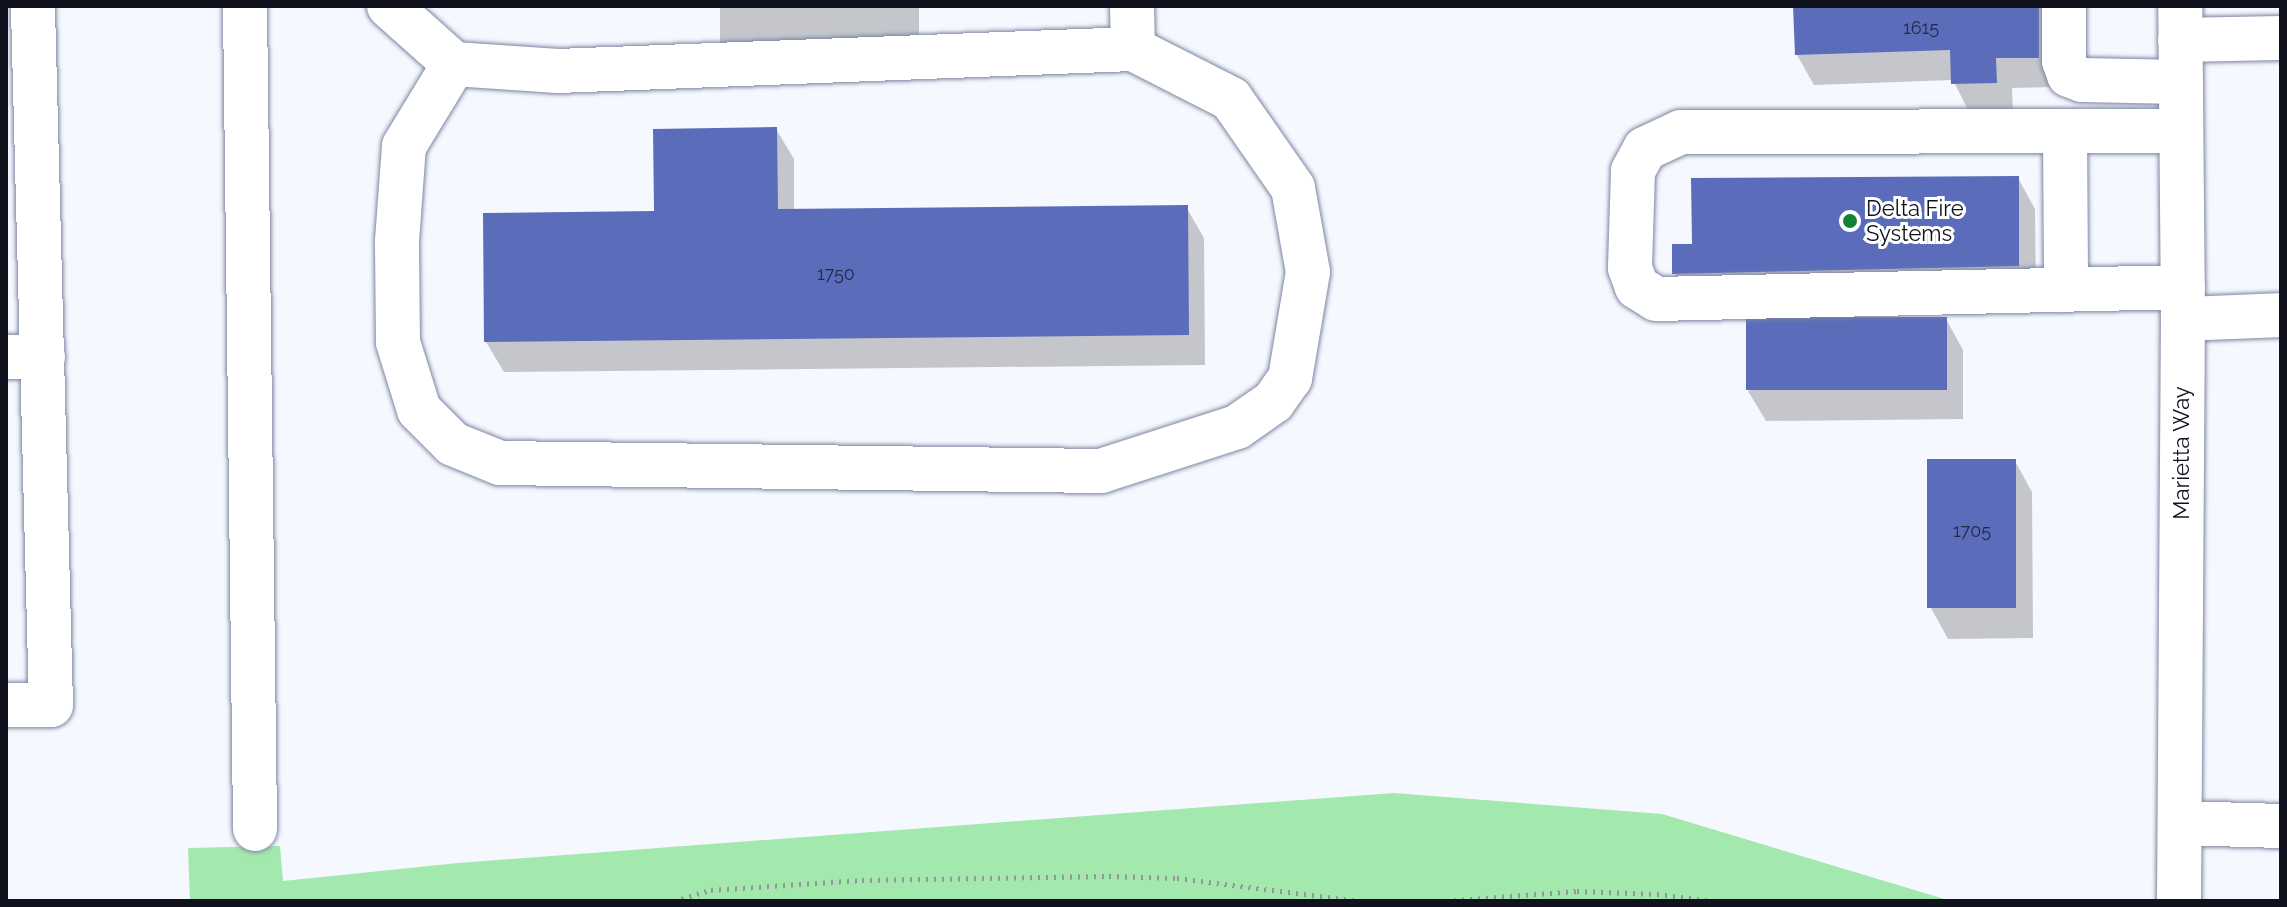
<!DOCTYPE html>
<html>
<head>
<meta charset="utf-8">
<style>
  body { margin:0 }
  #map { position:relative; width:2287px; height:907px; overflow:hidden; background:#f6f8ff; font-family:Raleway,sans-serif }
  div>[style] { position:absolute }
  .green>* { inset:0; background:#a3e9ad }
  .shadow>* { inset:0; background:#0003; transform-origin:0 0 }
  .building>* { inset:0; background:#5b6dba; transform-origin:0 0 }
  .path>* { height:5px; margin-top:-2.5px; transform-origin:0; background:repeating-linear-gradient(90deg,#93969e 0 2px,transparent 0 8px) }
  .roads { filter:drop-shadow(0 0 2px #7d86a3) drop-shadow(0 0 2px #7d86a3) }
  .minor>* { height:44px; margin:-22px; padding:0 22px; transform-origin:22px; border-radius:22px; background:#fff }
  .dots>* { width:22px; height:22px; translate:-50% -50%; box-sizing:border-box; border:4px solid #fff; border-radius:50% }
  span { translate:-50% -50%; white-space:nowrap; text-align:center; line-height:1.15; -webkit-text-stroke:6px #fff; paint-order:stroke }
  .number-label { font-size:18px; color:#232a45 }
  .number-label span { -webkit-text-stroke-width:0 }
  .poi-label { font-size:22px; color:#10131e }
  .left { translate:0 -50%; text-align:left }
  .street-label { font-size:22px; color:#10131e }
  .frame { position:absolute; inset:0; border:8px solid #10131e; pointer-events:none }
</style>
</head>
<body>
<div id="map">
  <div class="green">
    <div style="clip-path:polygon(1394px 793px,1662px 814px,1951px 901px,190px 901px,188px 848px,280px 846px,283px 881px,458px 863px)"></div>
  </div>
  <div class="shadow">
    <div style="left:720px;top:6px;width:199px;height:39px"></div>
    <div style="clip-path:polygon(1795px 6px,2064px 6px,2055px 87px,2012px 88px,2013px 113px,1970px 114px,1953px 80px,1814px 85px,1797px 55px)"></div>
    <div style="clip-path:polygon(776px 129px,794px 159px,794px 211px,1186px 207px,1204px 238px,1205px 365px,504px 372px,486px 342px,656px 213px)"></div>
    <div style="clip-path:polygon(2018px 178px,2035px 209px,2036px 296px,1692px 303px,1674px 273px)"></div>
    <div style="clip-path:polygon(1946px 319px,1963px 350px,1963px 419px,1766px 421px,1748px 391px)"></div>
    <div style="clip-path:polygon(2015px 461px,2032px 492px,2033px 638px,1948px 639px,1931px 608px)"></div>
  </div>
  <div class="building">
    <div style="clip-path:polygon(1793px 6px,2039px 6px,2039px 58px,1996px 58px,1997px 83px,1951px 84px,1950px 50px,1795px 55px)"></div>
    <div style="clip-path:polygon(777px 127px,778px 209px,1188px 205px,1189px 335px,484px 342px,483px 213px,654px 211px,653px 129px)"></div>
    <div style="clip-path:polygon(2019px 176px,2019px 266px,1672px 274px,1672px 244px,1692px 244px,1691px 178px)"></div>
    <div style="left:1947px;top:317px;width:73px;height:201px;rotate:90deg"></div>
    <div style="left:2016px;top:459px;width:149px;height:89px;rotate:90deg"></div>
  </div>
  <div class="path">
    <div style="left:674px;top:901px;width:39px;rotate:-17deg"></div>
    <div style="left:711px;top:890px;width:151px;rotate:-3.8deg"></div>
    <div style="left:862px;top:880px;width:247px;rotate:-0.9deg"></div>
    <div style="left:1109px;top:876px;width:68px;rotate:1.7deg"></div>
    <div style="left:1177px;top:878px;width:183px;rotate:7.2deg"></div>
    <div style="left:1446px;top:901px;width:131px;rotate:-4.4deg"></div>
    <div style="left:1577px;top:891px;width:80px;rotate:2.1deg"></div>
    <div style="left:1657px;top:894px;width:56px;rotate:7.1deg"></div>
  </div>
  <div class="roads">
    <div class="minor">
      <div style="left:245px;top:6px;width:823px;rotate:89.3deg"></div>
      <div style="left:389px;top:6px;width:87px;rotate:41.7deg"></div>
      <div style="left:454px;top:64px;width:104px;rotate:3.9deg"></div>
      <div style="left:558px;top:71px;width:575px;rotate:-2.19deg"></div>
      <div style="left:1133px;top:49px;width:110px;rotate:27deg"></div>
      <div style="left:1231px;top:99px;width:108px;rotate:55.1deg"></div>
      <div style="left:1293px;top:188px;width:85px;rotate:79.9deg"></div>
      <div style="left:1308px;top:272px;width:108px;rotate:99.6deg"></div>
      <div style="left:1290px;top:378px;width:29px;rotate:125deg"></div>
      <div style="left:1273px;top:402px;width:44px;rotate:145.2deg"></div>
      <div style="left:1237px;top:427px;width:143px;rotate:162.1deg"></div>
      <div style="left:1101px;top:471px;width:601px;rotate:-179.24deg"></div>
      <div style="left:500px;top:463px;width:51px;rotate:-158deg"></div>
      <div style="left:453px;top:444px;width:48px;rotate:-135deg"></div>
      <div style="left:419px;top:410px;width:71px;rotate:-107.2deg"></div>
      <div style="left:398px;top:342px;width:101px;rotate:-90.6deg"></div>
      <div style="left:397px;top:241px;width:95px;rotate:-85.8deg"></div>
      <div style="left:404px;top:146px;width:96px;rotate:-58.6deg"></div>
      <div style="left:1132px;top:6px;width:43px;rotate:88.7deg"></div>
      <div style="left:2064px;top:6px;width:55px;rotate:90deg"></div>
      <div style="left:2064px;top:61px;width:15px;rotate:70deg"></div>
      <div style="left:2069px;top:75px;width:14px;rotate:21deg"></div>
      <div style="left:2082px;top:80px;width:99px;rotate:1.2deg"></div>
      <div style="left:2180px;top:40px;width:101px;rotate:-1.1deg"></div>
      <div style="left:2181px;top:131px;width:500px;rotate:179.89deg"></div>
      <div style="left:1681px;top:132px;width:40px;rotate:155deg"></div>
      <div style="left:1645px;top:149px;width:25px;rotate:119deg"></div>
      <div style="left:1633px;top:171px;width:97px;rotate:91.8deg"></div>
      <div style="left:1630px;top:268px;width:20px;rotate:70deg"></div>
      <div style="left:1637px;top:287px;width:22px;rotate:32deg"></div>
      <div style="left:1656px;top:299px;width:527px;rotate:-1.3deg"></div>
      <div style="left:2065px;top:132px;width:158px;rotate:89.6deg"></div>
      <div style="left:2183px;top:319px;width:98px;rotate:-2.3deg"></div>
      <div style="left:6px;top:357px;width:37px"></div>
      <div style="left:6px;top:705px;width:45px"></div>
      <div style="left:51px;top:705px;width:699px;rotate:-91.48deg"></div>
      <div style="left:2180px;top:823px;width:101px;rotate:1.7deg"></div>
      <div style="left:2179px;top:901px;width:582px;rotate:-89.61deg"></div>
      <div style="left:2183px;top:319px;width:313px;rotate:-90.5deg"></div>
    </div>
  </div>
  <div class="dots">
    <div style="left:1850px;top:221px;background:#148137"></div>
  </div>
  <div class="number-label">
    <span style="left:1921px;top:28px">1615</span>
    <span style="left:836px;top:274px">1750</span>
    <span style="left:1972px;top:531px">1705</span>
  </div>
  <div class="poi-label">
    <span class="left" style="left:1866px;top:221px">Delta Fire<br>Systems</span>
  </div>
  <div class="street-label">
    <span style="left:2182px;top:453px;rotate:-90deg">Marietta Way</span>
  </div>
  <div class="frame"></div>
</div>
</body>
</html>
